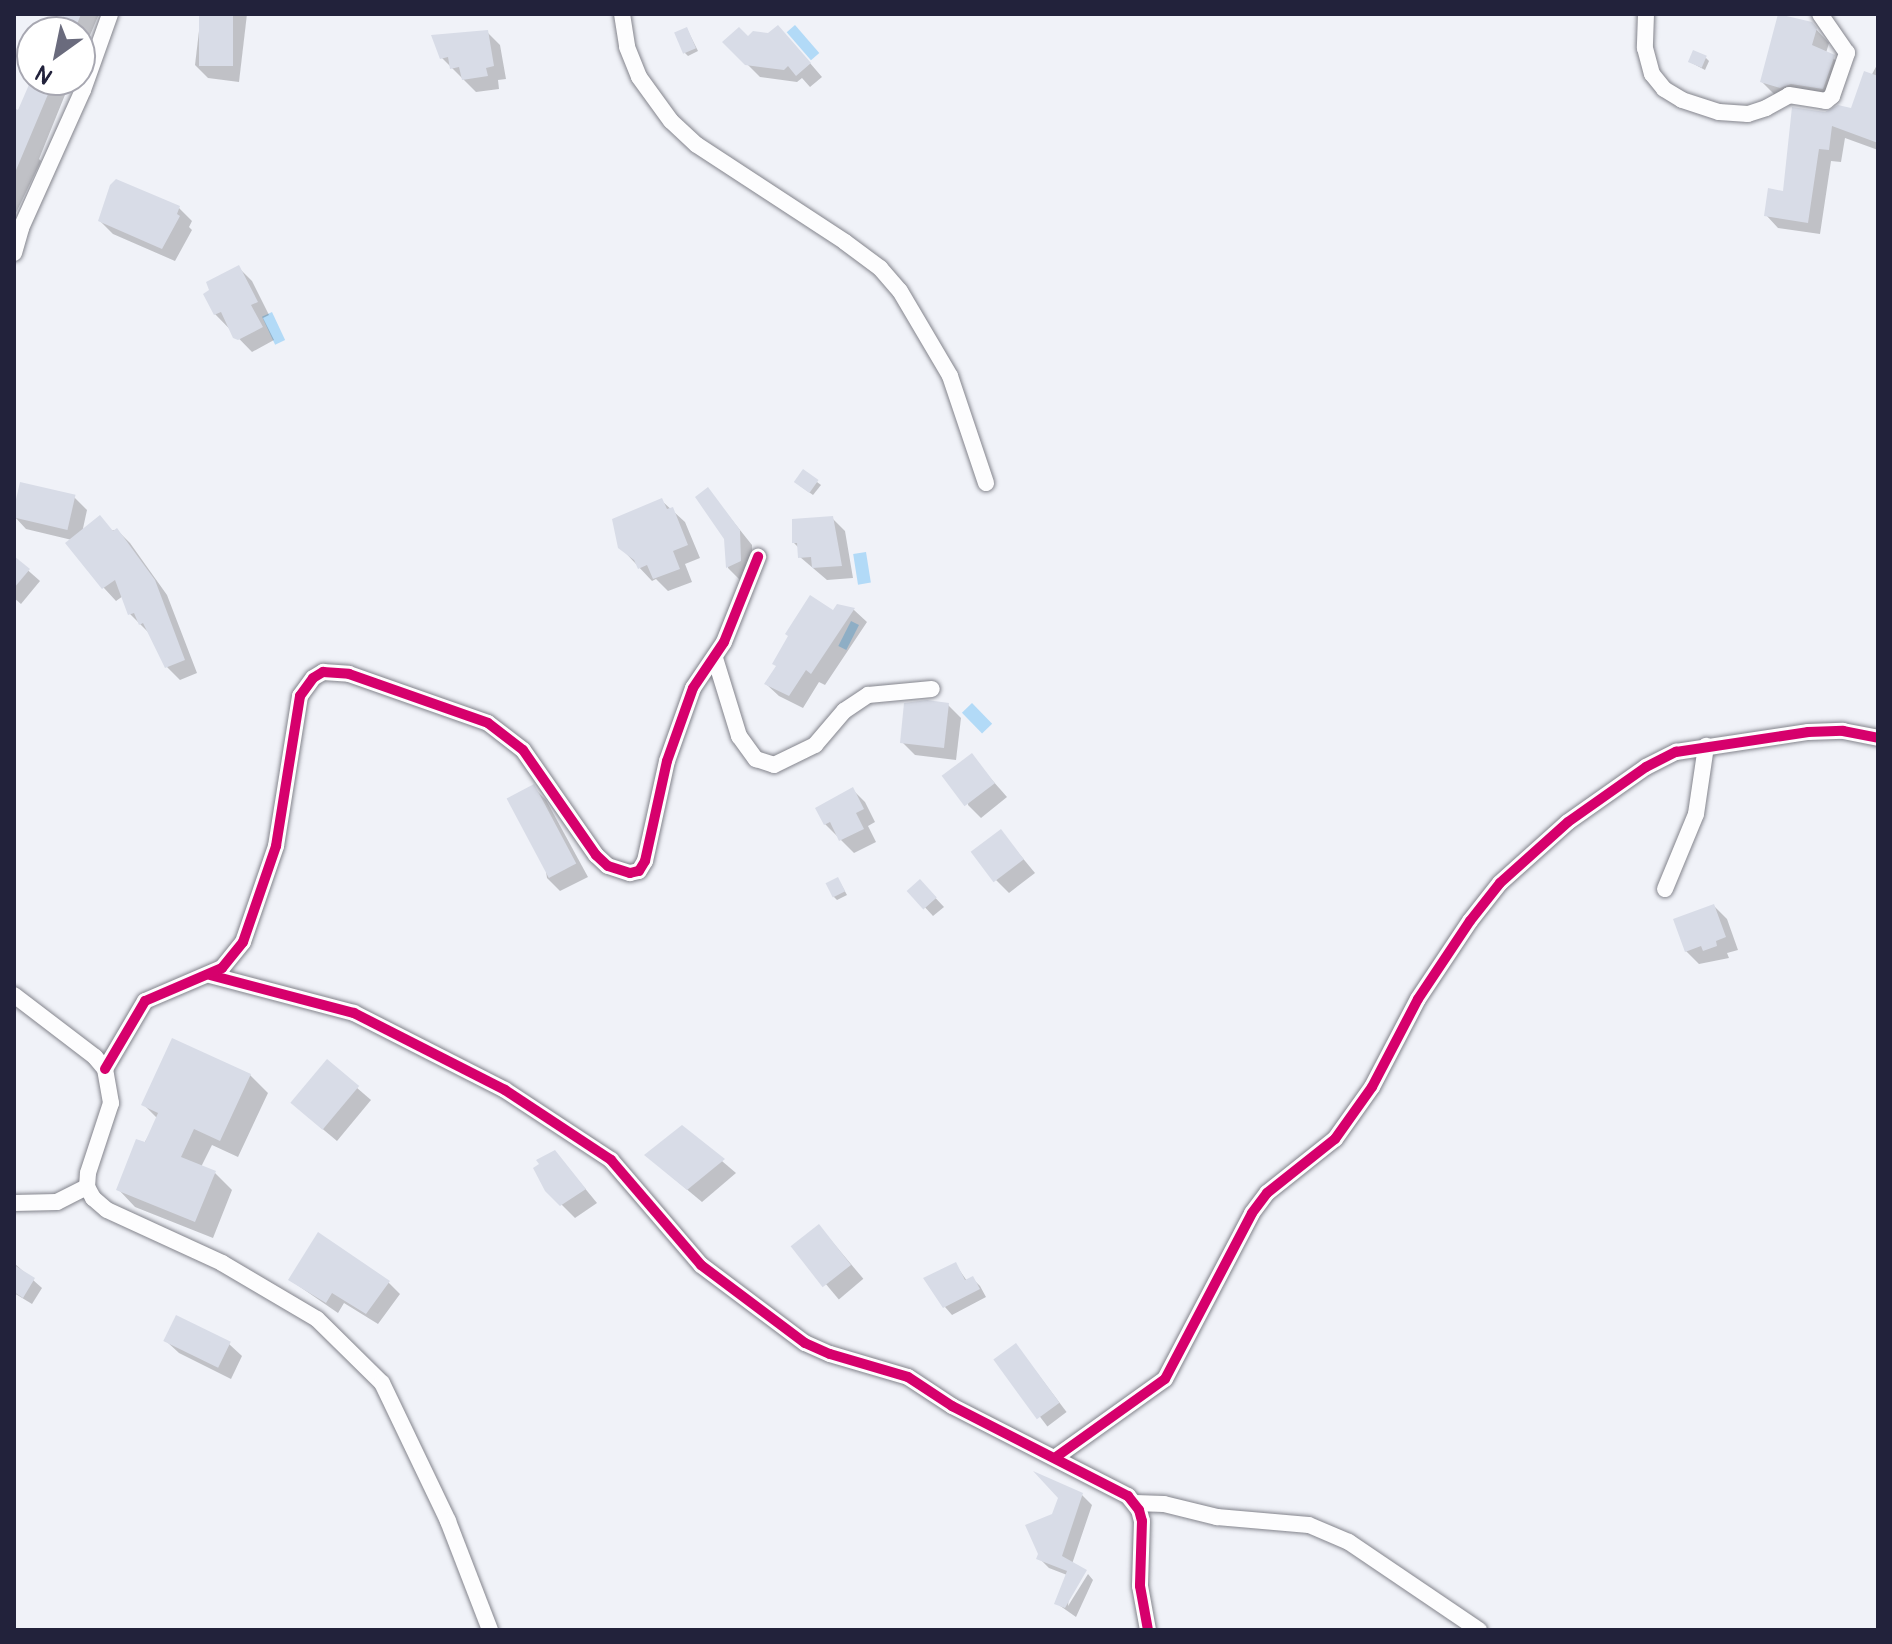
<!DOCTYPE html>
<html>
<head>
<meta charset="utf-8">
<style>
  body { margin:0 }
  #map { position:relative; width:1892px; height:1644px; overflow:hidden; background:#f0f2f8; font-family:Pangolin,sans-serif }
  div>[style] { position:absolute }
  .water>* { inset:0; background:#b2daf7; transform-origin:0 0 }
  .shadow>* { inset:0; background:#0003; transform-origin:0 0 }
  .building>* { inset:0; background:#d8dce7; transform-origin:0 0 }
  .roads { filter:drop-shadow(0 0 2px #83848c) drop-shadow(0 0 2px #83848c) }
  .street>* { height:16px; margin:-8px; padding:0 8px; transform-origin:8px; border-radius:8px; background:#fdfdfe }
  .cycleway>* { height:10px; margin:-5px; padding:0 5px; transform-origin:5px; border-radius:5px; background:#d6006c }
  span { translate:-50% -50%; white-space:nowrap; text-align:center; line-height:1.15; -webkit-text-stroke:6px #fff; paint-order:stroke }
  .frame { position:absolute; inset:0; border:16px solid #22223b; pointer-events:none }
  .north { position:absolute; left:16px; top:16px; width:80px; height:80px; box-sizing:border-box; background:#fff; border:2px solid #a7a7b1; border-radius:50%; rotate:213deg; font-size:22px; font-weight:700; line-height:32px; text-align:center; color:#22223b }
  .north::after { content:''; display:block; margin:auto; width:28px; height:36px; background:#6a6b7d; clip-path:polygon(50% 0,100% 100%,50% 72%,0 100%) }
</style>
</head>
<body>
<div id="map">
  <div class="water">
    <div style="left:795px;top:25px;width:37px;height:11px;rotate:49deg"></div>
    <div style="left:272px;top:312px;width:31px;height:11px;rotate:65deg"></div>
    <div style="left:866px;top:552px;width:31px;height:13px;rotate:81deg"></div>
    <div style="left:851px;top:621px;width:9px;height:28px;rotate:27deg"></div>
    <div style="left:972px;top:703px;width:29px;height:14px;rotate:46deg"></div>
  </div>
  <div class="shadow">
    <div style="clip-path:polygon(66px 14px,99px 14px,80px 59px,80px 32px,57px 32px)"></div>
    <div style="clip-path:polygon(201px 14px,247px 14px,239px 82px,208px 78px,195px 65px)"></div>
    <div style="clip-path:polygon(1811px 24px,1829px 43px,1826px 53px,1847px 69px,1835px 101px,1775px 95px,1762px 82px)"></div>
    <div style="clip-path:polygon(687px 29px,698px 51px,688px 56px,684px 52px)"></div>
    <div style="clip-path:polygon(487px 32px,500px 45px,506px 79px,498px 80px,499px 89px,476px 92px,442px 58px)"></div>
    <div style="clip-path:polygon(748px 38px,791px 41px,822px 77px,810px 87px,802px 78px,797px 82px,760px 77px,725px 42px)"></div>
    <div style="clip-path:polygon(1706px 58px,1709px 61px,1705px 70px,1690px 62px)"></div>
    <div style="clip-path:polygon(1878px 63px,1878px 150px,1845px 138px,1841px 162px,1831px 161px,1820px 234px,1778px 228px,1766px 215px,1785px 193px,1825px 114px,1853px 110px)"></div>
    <div style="clip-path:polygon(33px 80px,71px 80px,39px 159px,41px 161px,14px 217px,14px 119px)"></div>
    <div style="clip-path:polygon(179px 208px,192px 221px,189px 227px,192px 230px,175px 261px,113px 234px,100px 221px)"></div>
    <div style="clip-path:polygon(239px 268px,252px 281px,269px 315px,263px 318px,274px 340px,252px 352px,215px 314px)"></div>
    <div style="clip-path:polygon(817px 482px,821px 485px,813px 495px,799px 485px)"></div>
    <div style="clip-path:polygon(21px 484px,74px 497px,87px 510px,82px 533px,117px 530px,130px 543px,167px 595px,197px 673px,180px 680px,167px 667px,149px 633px,130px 614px,123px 596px,116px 601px,104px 588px,68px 543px,72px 540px,26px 529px,14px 516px)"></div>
    <div style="clip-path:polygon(708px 490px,752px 545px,753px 574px,740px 580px,728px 568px,726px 538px)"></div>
    <div style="clip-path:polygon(662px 501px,685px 522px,700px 558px,685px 564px,692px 582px,668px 591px,656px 579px,652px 581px,620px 547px)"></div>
    <div style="clip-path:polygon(832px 518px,845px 531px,853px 578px,827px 580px,800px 557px,799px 548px,794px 543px)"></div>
    <div style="clip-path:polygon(14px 558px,40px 581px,21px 604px,14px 598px)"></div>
    <div style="clip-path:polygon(838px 606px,854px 610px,867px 622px,825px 685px,819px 682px,803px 708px,779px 696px,766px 684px)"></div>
    <div style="clip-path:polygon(948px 705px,961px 718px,956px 760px,915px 755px,902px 742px)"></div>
    <div style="clip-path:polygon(971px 756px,1007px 797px,981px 818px,968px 805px)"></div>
    <div style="clip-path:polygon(533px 787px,546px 800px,588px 877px,560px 891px,547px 878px)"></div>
    <div style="clip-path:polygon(852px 789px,865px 802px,875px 822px,868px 826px,876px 842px,854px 853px,825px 824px)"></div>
    <div style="clip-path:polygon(1001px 832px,1035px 873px,1009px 893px,996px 880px)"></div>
    <div style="clip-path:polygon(838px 879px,847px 895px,837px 900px,833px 896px)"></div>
    <div style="clip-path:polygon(928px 890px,944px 907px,933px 916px,910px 891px)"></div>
    <div style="clip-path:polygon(1714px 906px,1727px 919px,1738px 950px,1727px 953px,1729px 958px,1699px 964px,1686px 951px)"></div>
    <div style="clip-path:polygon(327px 1062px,371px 1100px,337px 1141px,306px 1115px)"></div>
    <div style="clip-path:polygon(250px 1075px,268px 1093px,238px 1157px,212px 1145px,201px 1167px,215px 1173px,232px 1190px,213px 1238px,135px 1207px,118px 1189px,158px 1119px,144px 1105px)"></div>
    <div style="clip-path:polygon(682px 1127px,736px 1173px,702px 1202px,660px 1167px)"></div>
    <div style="clip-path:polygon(555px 1152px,597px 1203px,575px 1218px,547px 1190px)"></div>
    <div style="left:819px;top:1226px;width:69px;height:32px;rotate:50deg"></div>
    <div style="clip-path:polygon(14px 1263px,42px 1288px,32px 1304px,14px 1293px)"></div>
    <div style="clip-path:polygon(956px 1265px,967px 1281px,972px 1278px,980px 1286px,986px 1297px,952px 1315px,945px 1307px)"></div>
    <div style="clip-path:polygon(290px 1280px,388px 1282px,400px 1294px,378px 1324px,344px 1303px,338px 1313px)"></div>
    <div style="clip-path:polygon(166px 1341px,229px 1344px,242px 1356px,231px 1379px,179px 1353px)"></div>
    <div style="left:1016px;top:1345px;width:84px;height:24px;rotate:53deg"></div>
    <div style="clip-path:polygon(1082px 1495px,1092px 1505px,1072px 1564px,1068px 1606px,1088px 1574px,1093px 1580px,1076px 1617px,1056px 1603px,1067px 1575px,1049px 1568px,1039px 1558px,1053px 1516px)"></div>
  </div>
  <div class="building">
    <div style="clip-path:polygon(64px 14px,81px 14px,74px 32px,56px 32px)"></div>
    <div style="left:199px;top:14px;width:34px;height:52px"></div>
    <div style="clip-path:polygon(1778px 14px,1812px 22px,1817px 28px,1812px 45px,1835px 55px,1823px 89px,1791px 84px,1780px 88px,1760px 82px)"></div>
    <div style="clip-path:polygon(778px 25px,811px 63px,796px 76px,788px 66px,784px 70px,745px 65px,722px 42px,739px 27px,748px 36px,753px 31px,768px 33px)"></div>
    <div style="left:687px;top:27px;width:23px;height:14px;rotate:67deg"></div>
    <div style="clip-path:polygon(488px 30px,494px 66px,486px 68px,488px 76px,462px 80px,459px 67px,450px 69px,448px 57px,440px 59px,431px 35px)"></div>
    <div style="left:1693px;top:50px;width:15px;height:13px;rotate:23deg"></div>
    <div style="clip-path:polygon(1864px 71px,1878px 76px,1878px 143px,1832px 126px,1829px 150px,1819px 149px,1808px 223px,1764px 216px,1768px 188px,1783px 191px,1792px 107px,1825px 112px,1838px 105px,1851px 108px)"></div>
    <div style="clip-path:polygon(31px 80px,54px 80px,14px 175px,14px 108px,18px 110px)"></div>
    <div style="clip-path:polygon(116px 179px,180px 206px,177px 214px,180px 216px,162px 249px,98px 221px,110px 185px)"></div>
    <div style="clip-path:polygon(239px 265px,258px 302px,251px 305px,263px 327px,238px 340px,233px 338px,221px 312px,214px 315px,203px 294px,209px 290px,206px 282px)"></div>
    <div style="left:803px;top:469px;width:19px;height:16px;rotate:35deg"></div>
    <div style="left:20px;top:482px;width:57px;height:36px;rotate:13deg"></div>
    <div style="clip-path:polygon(708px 487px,740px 530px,741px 561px,726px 568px,724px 539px,695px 497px)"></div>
    <div style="clip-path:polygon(662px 498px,667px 509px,673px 507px,688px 545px,673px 551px,680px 569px,653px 579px,647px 565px,638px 569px,634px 560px,618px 548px,612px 519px)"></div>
    <div style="clip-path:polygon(100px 515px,113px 531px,117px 528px,155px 580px,185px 660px,165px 668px,143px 623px,139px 625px,134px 613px,128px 615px,115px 580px,102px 589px,65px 543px)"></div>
    <div style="clip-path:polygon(833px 516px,842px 566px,812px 568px,811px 557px,798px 558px,797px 543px,792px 543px,792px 519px)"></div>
    <div style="clip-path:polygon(14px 556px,30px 569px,14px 588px)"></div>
    <div style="clip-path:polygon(810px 595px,833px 610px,837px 604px,855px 608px,811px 674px,806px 670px,789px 696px,764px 684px,776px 666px,772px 664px,788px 636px,785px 634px)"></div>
    <div style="clip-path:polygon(927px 700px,949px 703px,944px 748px,900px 743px,904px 703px)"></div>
    <div style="left:972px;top:753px;width:38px;height:38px;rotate:53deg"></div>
    <div style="left:534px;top:784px;width:90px;height:31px;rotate:62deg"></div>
    <div style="clip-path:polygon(853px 787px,864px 809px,856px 813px,864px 829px,839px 841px,830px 822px,824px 825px,815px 808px)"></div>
    <div style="left:1001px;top:829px;width:38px;height:38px;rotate:53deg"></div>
    <div style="left:838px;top:877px;width:16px;height:14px;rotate:63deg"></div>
    <div style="left:920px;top:879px;width:25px;height:18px;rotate:48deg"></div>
    <div style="clip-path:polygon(1714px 904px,1726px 937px,1716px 941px,1717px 946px,1703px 951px,1701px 946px,1685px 952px,1673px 919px)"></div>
    <div style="clip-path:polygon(172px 1038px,251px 1074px,220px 1141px,194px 1129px,181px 1157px,216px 1171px,195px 1222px,116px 1190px,136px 1139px,145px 1142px,158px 1113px,141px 1105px)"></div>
    <div style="left:327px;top:1059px;width:42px;height:57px;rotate:40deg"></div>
    <div style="clip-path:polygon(682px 1125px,725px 1159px,687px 1190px,644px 1155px)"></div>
    <div style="clip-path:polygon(555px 1150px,586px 1189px,560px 1206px,545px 1191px,533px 1168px,539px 1164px,536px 1160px)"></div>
    <div style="left:819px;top:1224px;width:52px;height:36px;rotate:52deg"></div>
    <div style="clip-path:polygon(318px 1232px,390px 1281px,366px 1314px,332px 1293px,326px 1303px,288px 1280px)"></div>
    <div style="clip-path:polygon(956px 1262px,965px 1280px,973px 1276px,980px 1289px,943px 1308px,923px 1278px)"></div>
    <div style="clip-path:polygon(14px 1265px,35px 1278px,23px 1298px,14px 1292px)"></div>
    <div style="left:176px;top:1315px;width:61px;height:29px;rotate:26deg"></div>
    <div style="left:1016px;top:1343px;width:74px;height:28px;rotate:54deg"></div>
    <div style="clip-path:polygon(1033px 1471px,1083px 1493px,1062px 1556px,1087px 1570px,1065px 1608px,1054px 1604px,1067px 1571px,1036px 1559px,1038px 1554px,1025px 1525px,1052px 1514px,1058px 1498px)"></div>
  </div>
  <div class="roads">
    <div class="street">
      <div style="left:622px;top:14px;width:33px;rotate:81deg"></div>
      <div style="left:627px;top:47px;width:32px;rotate:68deg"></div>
      <div style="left:639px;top:77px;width:54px;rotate:54deg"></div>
      <div style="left:671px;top:121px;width:35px;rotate:43deg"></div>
      <div style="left:697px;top:145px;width:177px;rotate:33.2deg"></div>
      <div style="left:845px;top:242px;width:44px;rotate:36.6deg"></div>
      <div style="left:880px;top:268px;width:30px;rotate:49deg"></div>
      <div style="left:900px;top:291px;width:99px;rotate:59.5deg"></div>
      <div style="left:950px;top:376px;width:113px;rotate:71.4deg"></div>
      <div style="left:1646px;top:14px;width:34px;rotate:92deg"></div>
      <div style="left:1645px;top:48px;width:27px;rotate:75deg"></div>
      <div style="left:1652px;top:74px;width:19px;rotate:51deg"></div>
      <div style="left:1664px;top:89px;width:21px;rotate:31deg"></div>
      <div style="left:1682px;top:100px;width:39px;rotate:18deg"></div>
      <div style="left:1719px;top:112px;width:29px;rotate:4deg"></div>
      <div style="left:1748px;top:114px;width:19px;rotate:-18deg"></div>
      <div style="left:1766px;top:108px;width:26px;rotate:-29deg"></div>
      <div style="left:1789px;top:95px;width:37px;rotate:9deg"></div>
      <div style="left:1826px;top:101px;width:8px;rotate:-40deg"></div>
      <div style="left:1832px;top:96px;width:46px;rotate:-70.8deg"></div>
      <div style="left:1847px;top:53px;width:47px;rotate:-124.7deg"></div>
      <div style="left:14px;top:253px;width:26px;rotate:-74deg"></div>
      <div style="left:21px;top:228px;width:151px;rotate:-65.8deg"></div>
      <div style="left:83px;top:90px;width:81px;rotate:-70.4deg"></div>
      <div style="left:715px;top:658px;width:82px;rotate:72.9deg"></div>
      <div style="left:739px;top:736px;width:29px;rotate:54deg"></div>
      <div style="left:756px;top:759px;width:19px;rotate:18deg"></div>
      <div style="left:774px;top:765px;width:46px;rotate:-26deg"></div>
      <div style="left:815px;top:745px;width:45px;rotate:-49.5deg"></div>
      <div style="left:844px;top:711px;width:29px;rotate:-34deg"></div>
      <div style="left:868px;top:695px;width:64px;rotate:-5.4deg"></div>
      <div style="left:1665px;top:889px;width:81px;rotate:-67.5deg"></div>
      <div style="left:1696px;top:814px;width:69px;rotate:-81.6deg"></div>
      <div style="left:210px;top:975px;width:149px;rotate:14.8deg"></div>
      <div style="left:354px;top:1013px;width:169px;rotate:27deg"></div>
      <div style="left:505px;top:1090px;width:127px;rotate:33.4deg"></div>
      <div style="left:611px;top:1160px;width:138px;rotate:49.4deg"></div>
      <div style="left:701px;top:1265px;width:130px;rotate:36.9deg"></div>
      <div style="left:805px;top:1343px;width:27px;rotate:24deg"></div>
      <div style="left:830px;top:1354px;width:81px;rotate:16.4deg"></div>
      <div style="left:908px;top:1377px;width:53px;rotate:33.4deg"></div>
      <div style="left:952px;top:1406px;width:198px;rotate:27.1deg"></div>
      <div style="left:1128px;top:1496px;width:18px;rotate:52deg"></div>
      <div style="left:1139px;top:1510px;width:11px;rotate:75deg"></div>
      <div style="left:1142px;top:1521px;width:65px;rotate:91.8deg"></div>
      <div style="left:1140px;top:1586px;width:45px;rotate:79.7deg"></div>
      <div style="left:14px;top:995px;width:102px;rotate:37.4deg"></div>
      <div style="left:95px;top:1057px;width:16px;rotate:50deg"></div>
      <div style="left:105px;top:1069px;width:35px;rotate:80deg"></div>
      <div style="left:111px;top:1103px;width:74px;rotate:108.2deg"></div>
      <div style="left:88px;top:1173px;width:14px;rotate:94deg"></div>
      <div style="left:87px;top:1187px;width:13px;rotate:61deg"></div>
      <div style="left:93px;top:1198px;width:18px;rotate:41deg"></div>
      <div style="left:107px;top:1210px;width:127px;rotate:24.7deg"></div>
      <div style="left:222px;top:1263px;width:110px;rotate:30.5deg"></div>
      <div style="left:317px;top:1319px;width:91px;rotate:44.6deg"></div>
      <div style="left:382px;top:1383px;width:153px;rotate:64.4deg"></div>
      <div style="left:448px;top:1521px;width:117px;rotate:68.9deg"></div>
      <div style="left:105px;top:1069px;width:79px;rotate:-59.5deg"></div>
      <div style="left:145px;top:1001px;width:84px;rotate:-23.2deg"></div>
      <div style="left:222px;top:968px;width:33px;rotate:-51deg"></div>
      <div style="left:243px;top:942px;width:102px;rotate:-71deg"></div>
      <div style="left:276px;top:846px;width:152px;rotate:-80.9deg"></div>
      <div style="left:300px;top:696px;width:22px;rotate:-54deg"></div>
      <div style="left:313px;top:678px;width:12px;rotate:-31deg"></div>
      <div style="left:323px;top:672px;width:26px;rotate:4deg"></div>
      <div style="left:349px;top:674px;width:147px;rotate:19.4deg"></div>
      <div style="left:488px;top:723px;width:44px;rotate:37.6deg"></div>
      <div style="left:523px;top:750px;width:128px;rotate:55.2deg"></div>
      <div style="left:596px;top:855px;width:16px;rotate:43deg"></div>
      <div style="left:608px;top:866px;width:23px;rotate:18deg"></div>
      <div style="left:630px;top:873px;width:9px;rotate:-13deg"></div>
      <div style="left:639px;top:871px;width:12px;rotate:-59deg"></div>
      <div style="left:645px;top:861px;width:102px;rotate:-77.6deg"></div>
      <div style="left:667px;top:761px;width:77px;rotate:-70.4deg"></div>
      <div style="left:693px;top:688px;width:55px;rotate:-56deg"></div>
      <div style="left:724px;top:642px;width:92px;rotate:-68.2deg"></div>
      <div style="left:14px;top:1203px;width:43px;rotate:-1.3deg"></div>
      <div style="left:57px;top:1202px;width:34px;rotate:-27deg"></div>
      <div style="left:1056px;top:1457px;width:134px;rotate:-35.6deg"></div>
      <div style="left:1165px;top:1379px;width:187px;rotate:-62.3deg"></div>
      <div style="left:1252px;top:1213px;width:25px;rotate:-53deg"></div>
      <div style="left:1267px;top:1193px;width:87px;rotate:-38.5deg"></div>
      <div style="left:1335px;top:1139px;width:64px;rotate:-54.6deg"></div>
      <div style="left:1372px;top:1087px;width:99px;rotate:-62.4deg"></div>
      <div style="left:1418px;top:999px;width:94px;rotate:-56.3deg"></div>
      <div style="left:1470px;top:921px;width:48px;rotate:-51.7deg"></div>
      <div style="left:1500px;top:883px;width:91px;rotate:-41.9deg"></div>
      <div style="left:1568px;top:822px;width:95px;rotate:-35.2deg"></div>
      <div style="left:1646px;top:767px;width:34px;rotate:-27deg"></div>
      <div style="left:1676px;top:752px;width:134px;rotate:-8.6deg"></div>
      <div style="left:1808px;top:732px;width:35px;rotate:-2deg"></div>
      <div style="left:1843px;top:731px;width:36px;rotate:11deg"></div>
      <div style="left:1135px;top:1503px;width:29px;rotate:2deg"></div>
      <div style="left:1164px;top:1504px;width:55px;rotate:13.8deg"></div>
      <div style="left:1217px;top:1517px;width:92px;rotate:5deg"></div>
      <div style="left:1309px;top:1525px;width:43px;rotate:23deg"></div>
      <div style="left:1349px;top:1542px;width:157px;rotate:34.1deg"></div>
    </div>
  </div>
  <div class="cycleway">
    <div style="left:210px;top:975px;width:149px;rotate:14.8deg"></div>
    <div style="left:354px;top:1013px;width:169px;rotate:27deg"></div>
    <div style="left:505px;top:1090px;width:127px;rotate:33.4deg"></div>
    <div style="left:611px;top:1160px;width:138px;rotate:49.4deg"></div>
    <div style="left:701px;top:1265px;width:130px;rotate:36.9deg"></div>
    <div style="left:805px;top:1343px;width:27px;rotate:24deg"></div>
    <div style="left:830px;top:1354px;width:81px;rotate:16.4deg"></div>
    <div style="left:908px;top:1377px;width:53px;rotate:33.4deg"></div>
    <div style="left:952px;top:1406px;width:198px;rotate:27.1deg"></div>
    <div style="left:1128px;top:1496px;width:18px;rotate:52deg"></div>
    <div style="left:1139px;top:1510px;width:11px;rotate:75deg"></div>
    <div style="left:1142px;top:1521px;width:65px;rotate:91.8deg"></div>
    <div style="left:1140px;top:1586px;width:45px;rotate:79.7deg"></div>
    <div style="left:105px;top:1069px;width:79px;rotate:-59.5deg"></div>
    <div style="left:145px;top:1001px;width:84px;rotate:-23.2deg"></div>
    <div style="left:222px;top:968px;width:33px;rotate:-51deg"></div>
    <div style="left:243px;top:942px;width:102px;rotate:-71deg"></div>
    <div style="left:276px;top:846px;width:152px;rotate:-80.9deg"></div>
    <div style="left:300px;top:696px;width:22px;rotate:-54deg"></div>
    <div style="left:313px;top:678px;width:12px;rotate:-31deg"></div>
    <div style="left:323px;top:672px;width:26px;rotate:4deg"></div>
    <div style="left:349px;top:674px;width:147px;rotate:19.4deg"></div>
    <div style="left:488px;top:723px;width:44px;rotate:37.6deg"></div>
    <div style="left:523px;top:750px;width:128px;rotate:55.2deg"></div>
    <div style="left:596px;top:855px;width:16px;rotate:43deg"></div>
    <div style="left:608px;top:866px;width:23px;rotate:18deg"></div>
    <div style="left:630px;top:873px;width:9px;rotate:-13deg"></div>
    <div style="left:639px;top:871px;width:12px;rotate:-59deg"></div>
    <div style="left:645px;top:861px;width:102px;rotate:-77.6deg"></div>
    <div style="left:667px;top:761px;width:77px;rotate:-70.4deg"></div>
    <div style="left:693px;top:688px;width:55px;rotate:-56deg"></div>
    <div style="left:724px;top:642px;width:92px;rotate:-68.2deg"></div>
    <div style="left:1056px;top:1457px;width:134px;rotate:-35.6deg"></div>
    <div style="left:1165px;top:1379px;width:187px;rotate:-62.3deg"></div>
    <div style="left:1252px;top:1213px;width:25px;rotate:-53deg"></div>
    <div style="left:1267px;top:1193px;width:87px;rotate:-38.5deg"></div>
    <div style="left:1335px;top:1139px;width:64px;rotate:-54.6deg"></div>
    <div style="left:1372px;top:1087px;width:99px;rotate:-62.4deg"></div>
    <div style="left:1418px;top:999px;width:94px;rotate:-56.3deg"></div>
    <div style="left:1470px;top:921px;width:48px;rotate:-51.7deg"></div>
    <div style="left:1500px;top:883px;width:91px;rotate:-41.9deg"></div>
    <div style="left:1568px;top:822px;width:95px;rotate:-35.2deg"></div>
    <div style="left:1646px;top:767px;width:34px;rotate:-27deg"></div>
    <div style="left:1676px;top:752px;width:134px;rotate:-8.6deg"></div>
    <div style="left:1808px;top:732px;width:35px;rotate:-2deg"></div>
    <div style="left:1843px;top:731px;width:36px;rotate:11deg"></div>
  </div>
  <div class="frame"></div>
  <div class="north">N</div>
</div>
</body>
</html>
